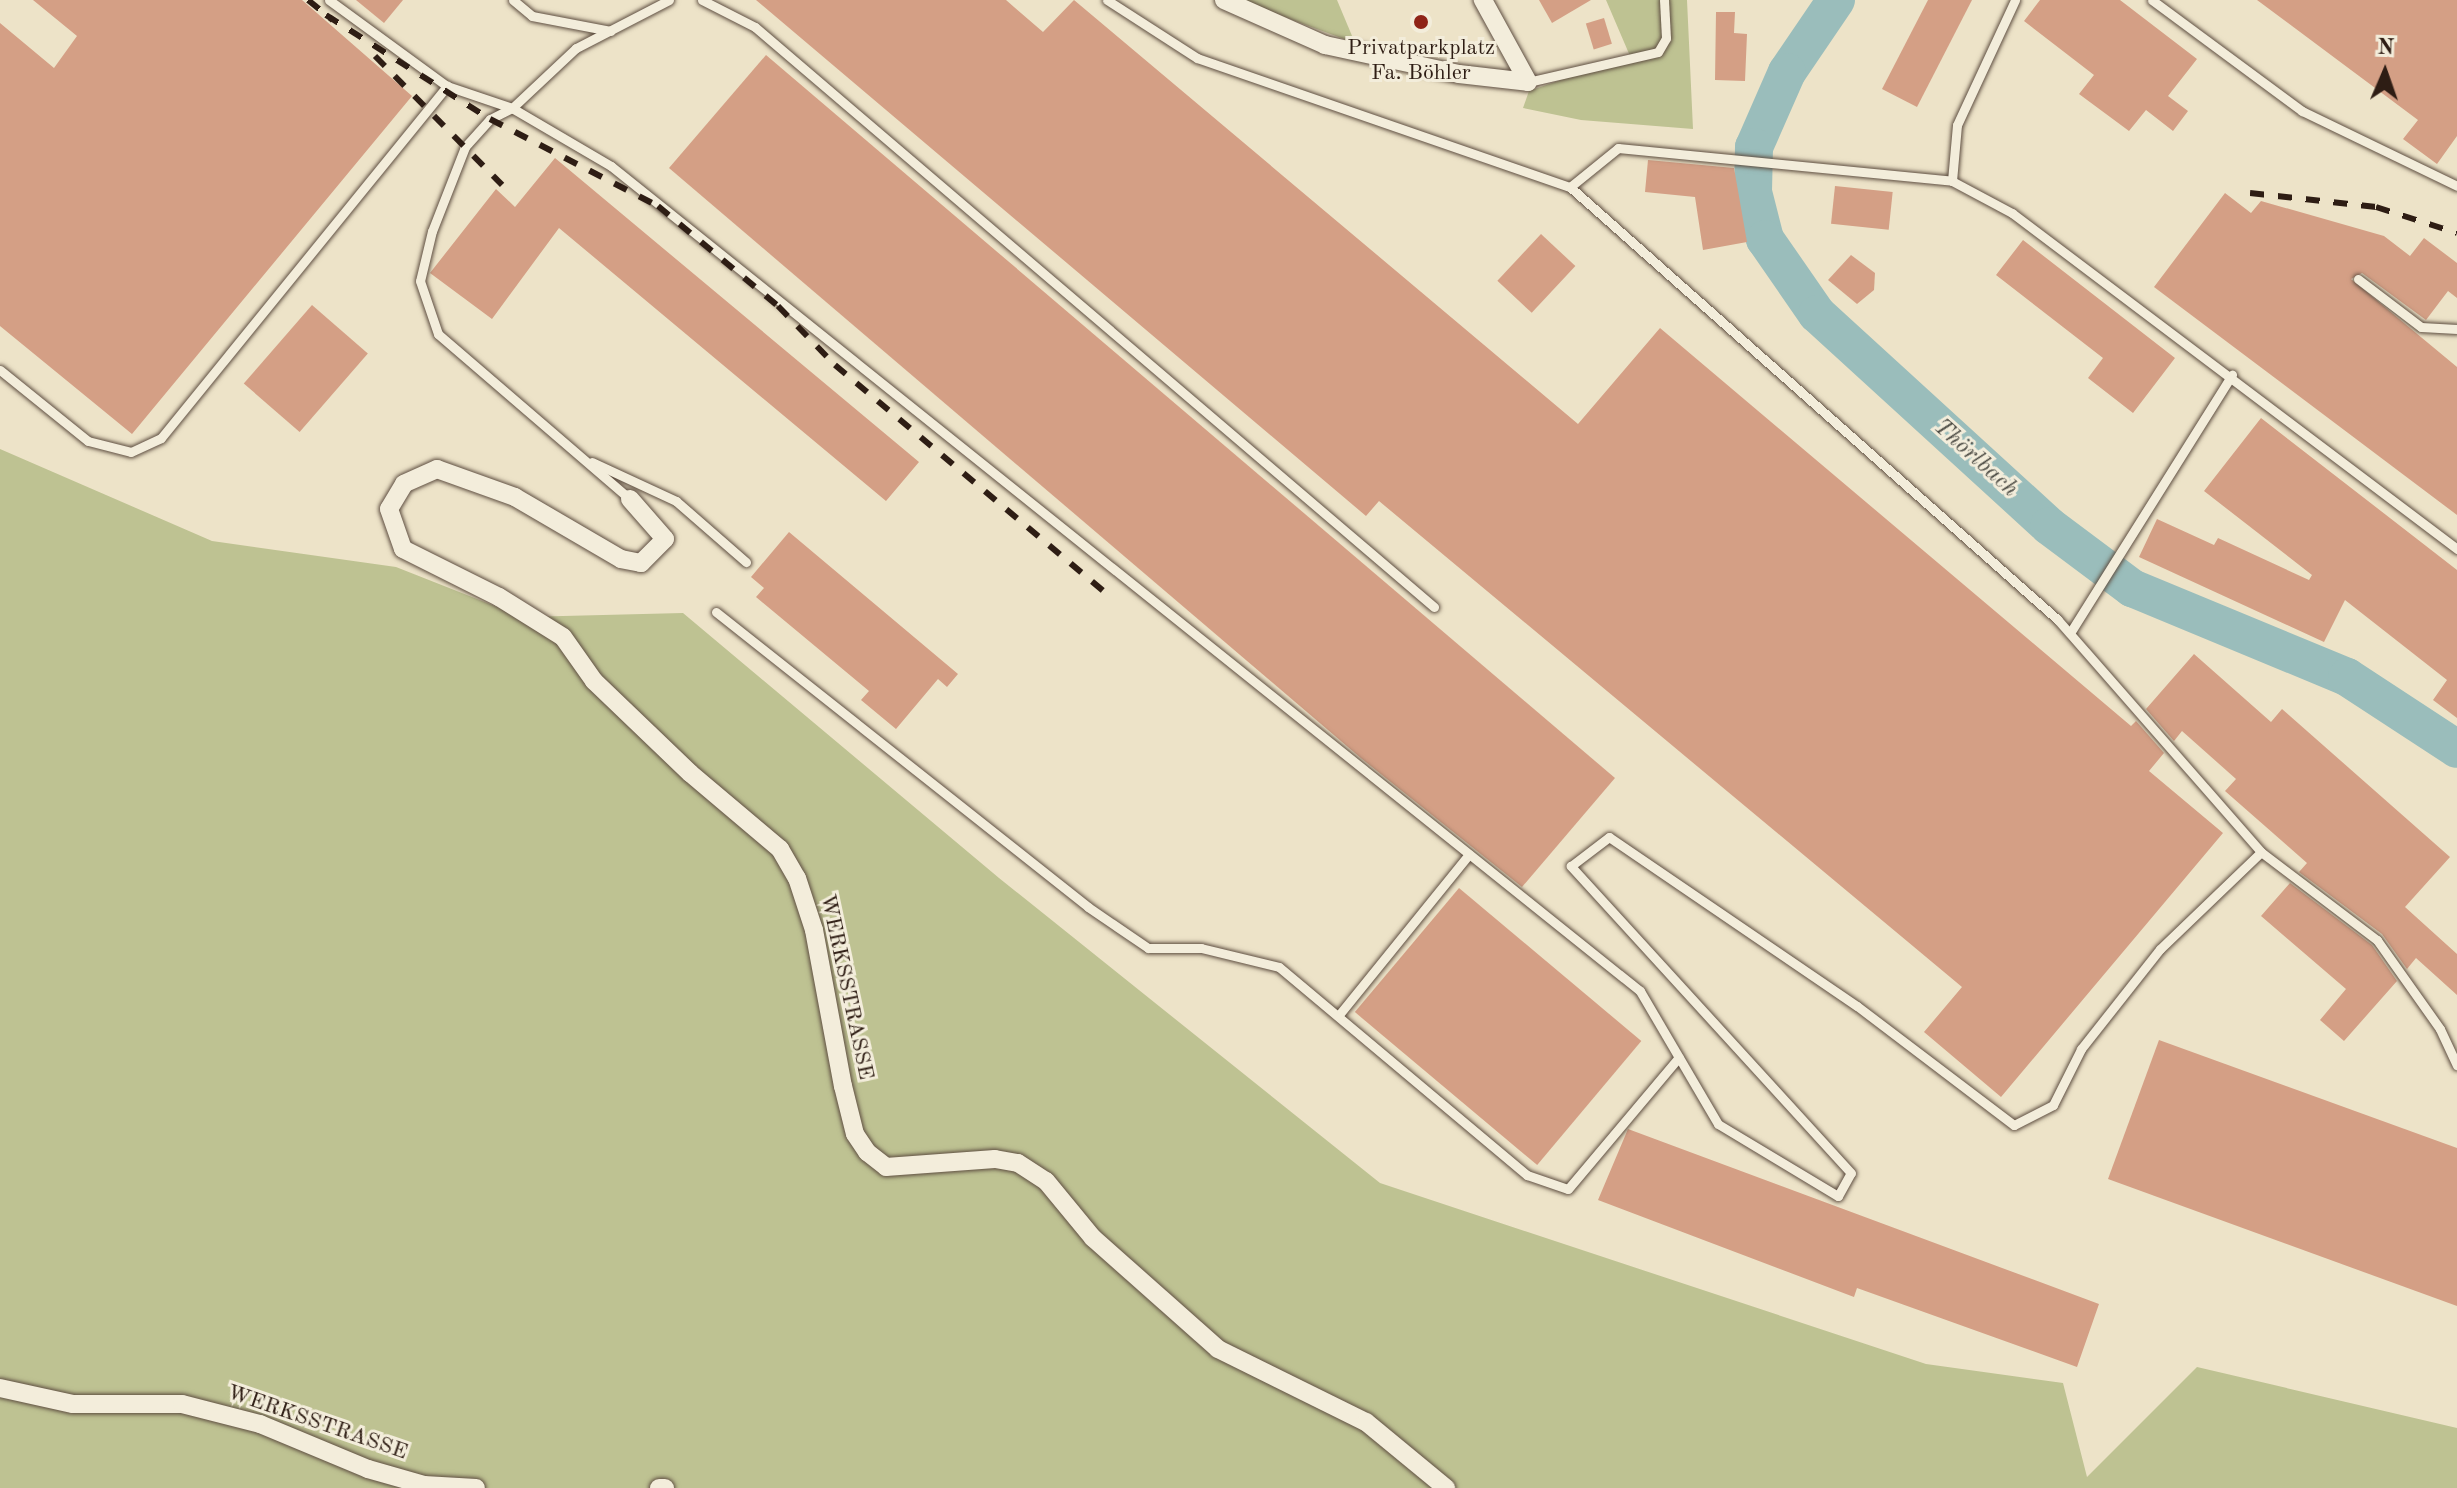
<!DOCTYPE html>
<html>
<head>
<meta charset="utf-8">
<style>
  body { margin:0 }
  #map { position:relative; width:2457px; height:1488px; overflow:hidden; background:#ede3c8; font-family:"Old Standard TT",serif }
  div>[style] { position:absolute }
  .green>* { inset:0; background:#bec292 }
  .river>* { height:38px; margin:-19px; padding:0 19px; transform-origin:19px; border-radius:19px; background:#9abdbb }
  .building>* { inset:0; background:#d49f85; transform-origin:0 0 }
  .roads { filter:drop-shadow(0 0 2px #5e4e41) drop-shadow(0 0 2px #5e4e41) }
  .lane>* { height:9px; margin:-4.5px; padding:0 4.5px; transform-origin:4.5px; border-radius:4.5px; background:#f3eddb }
  .street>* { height:18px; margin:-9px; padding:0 9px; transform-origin:9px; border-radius:9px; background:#f3eddb }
  .rail>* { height:6px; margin-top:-3px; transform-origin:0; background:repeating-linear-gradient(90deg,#2e1d14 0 14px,transparent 0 28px) }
  .dots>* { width:22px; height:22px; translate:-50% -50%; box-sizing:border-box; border:4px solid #f3eddb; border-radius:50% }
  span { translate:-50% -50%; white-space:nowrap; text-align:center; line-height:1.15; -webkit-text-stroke:6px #f3eddb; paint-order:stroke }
  .poi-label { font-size:22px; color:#2e1d14 }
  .street-label { font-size:22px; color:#2e1d14 }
  .water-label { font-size:24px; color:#4e4d46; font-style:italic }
  .north { position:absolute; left:2345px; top:32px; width:80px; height:80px; -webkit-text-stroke:6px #f3eddb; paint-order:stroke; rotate:2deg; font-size:22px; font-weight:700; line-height:32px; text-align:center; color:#2e1d14 }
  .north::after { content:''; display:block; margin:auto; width:28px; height:36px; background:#2e1d14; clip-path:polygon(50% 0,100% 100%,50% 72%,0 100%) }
</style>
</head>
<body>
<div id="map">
  <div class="green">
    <div style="clip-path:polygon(1243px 0,1337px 0,1355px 43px,1295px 21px)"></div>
    <div style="clip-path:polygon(1606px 0,1687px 0,1693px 129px,1581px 120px,1523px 108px,1529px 91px,1630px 56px)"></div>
    <div style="clip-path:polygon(0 449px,212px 541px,396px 567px,523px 617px,683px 613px,999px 878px,1380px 1183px,1926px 1364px,2063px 1383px,2087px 1477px,2197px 1367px,2457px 1428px,2457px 1488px,0 1488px)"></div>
  </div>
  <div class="river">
    <div style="left:1836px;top:0;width:87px;rotate:124.2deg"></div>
    <div style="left:1787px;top:72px;width:82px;rotate:113.7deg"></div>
    <div style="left:1754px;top:147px;width:45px;rotate:91.3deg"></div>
    <div style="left:1753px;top:192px;width:49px;rotate:75.7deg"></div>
    <div style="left:1765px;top:239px;width:91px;rotate:55.3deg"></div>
    <div style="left:1817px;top:314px;width:314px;rotate:42.4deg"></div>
    <div style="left:2049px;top:526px;width:104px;rotate:36.8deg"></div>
    <div style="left:2132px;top:588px;width:233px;rotate:22.5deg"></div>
    <div style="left:2347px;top:677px;width:131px;rotate:33.2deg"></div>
  </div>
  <div class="building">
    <div style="clip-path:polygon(33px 0,302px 0,412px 96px,132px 434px,0 326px,0 23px,54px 68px,77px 36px)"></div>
    <div style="clip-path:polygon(356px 0,403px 0,384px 23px)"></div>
    <div style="clip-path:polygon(756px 0,1006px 0,1043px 32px,1074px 0,1578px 424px,1660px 328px,2131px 726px,2136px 721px,2164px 753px,2149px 771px,2223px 833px,2001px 1097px,1924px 1032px,1962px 987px,1379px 501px,1366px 516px)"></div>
    <div style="clip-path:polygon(1539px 0,1591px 0,1552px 23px)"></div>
    <div style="clip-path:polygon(1928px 0,1972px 0,1917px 107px,1882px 89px)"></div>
    <div style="clip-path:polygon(2040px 0,2120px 0,2197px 59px,2168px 96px,2188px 111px,2173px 131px,2146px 110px,2129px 131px,2079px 94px,2094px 75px,2024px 21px)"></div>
    <div style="clip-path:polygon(2257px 0,2457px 0,2457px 136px,2437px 164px,2403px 139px,2418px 120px)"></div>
    <div style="clip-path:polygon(1716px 12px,1735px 12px,1734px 33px,1747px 34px,1745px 81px,1715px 80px)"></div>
    <div style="left:1604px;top:18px;width:27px;height:19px;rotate:73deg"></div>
    <div style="clip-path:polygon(766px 55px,1615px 778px,1522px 887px,1362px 759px,669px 168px)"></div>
    <div style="clip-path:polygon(555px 158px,919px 462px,886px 501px,559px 228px,492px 319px,430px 273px,496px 189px,515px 207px)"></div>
    <div style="clip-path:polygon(1648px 160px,1734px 168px,1747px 242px,1703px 250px,1695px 197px,1645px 192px)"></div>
    <div style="left:1835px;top:186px;width:58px;height:38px;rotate:6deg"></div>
    <div style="clip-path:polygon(2225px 193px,2251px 213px,2261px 201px,2384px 236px,2410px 256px,2424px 238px,2457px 263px,2457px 298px,2448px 291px,2426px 320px,2362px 273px,2351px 279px,2457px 367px,2457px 515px,2154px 287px)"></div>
    <div style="left:1541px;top:234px;width:47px;height:64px;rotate:43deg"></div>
    <div style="clip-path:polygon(2023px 240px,2175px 358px,2133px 413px,2088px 378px,2103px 358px,1996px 275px)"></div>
    <div style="clip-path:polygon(1851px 255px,1875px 273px,1874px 290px,1857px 304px,1828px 280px)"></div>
    <div style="left:312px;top:305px;width:74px;height:104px;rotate:41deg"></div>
    <div style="clip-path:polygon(2261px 418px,2457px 570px,2457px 718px,2433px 700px,2447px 680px,2345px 600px,2324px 642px,2139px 557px,2157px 519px,2214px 545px,2218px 538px,2309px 580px,2312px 575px,2204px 491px)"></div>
    <div style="clip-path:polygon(789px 532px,958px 674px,947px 687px,938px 679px,896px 729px,861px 700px,869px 691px,756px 597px,764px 588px,751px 577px)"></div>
    <div style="clip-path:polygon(2194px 654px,2271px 722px,2282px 709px,2450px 857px,2405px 907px,2457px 954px,2457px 995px,2416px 958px,2407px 969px,2382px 934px,2299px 872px,2307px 863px,2225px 791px,2236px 779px,2182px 731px,2174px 741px,2146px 709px)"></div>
    <div style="clip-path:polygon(2290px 883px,2372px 945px,2397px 981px,2344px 1041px,2320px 1020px,2346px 989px,2261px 916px)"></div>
    <div style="left:1459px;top:888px;width:238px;height:162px;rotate:40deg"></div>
    <div style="clip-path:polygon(2159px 1040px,2457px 1148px,2457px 1306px,2108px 1179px)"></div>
    <div style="clip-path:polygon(1628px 1129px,2099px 1304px,2077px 1367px,1857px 1288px,1854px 1297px,1598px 1200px)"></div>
  </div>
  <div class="roads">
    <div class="lane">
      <div style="left:329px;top:0;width:146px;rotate:36.1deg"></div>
      <div style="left:447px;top:86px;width:69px;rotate:18.7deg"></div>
      <div style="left:513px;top:0;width:25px;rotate:40deg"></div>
      <div style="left:532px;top:16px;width:80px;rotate:10.8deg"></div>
      <div style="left:669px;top:0;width:105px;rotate:152.7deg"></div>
      <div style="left:576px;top:48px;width:88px;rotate:136.8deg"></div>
      <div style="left:512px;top:108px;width:115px;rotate:30.4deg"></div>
      <div style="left:611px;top:166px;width:1319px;rotate:38.72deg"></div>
      <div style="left:1640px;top:991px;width:154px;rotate:59.6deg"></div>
      <div style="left:1718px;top:1124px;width:140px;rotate:31deg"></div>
      <div style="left:1838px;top:1196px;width:26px;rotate:-61deg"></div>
      <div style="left:1851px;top:1173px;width:416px;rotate:-132.4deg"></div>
      <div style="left:1571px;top:866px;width:48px;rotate:-37.3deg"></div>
      <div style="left:1609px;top:837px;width:300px;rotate:34.3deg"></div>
      <div style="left:1857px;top:1006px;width:197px;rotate:37.2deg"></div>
      <div style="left:2014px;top:1125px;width:44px;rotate:-27.1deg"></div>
      <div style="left:2053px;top:1105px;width:63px;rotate:-63.4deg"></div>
      <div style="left:2081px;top:1049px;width:127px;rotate:-51.7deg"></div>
      <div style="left:2160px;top:949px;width:140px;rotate:-43.8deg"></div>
      <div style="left:2261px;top:852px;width:146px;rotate:37.2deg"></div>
      <div style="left:2377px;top:940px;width:109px;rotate:54.7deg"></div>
      <div style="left:2440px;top:1029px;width:40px;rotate:65deg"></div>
      <div style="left:702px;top:0;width:59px;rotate:27deg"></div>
      <div style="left:755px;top:27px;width:893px;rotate:40.5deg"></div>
      <div style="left:1107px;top:0;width:107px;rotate:32.8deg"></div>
      <div style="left:1197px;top:58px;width:395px;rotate:19.1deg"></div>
      <div style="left:1570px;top:187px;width:652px;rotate:41.58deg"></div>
      <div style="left:2058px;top:620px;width:308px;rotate:48.8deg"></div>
      <div style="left:2152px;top:0;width:187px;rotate:36.5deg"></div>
      <div style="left:2302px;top:111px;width:172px;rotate:25.8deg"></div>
      <div style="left:1528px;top:82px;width:133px;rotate:-13deg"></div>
      <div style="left:1658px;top:52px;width:16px;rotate:-60deg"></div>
      <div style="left:1666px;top:38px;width:38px;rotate:-93deg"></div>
      <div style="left:512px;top:108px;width:25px;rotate:153deg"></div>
      <div style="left:490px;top:119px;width:38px;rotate:132deg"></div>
      <div style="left:465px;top:147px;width:90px;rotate:111.4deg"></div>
      <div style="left:432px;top:231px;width:51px;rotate:103.5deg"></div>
      <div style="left:420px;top:281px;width:56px;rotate:71.2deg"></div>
      <div style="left:438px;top:334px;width:253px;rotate:40.7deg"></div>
      <div style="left:1952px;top:181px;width:56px;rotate:-84.9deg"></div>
      <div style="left:1957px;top:125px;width:138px;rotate:-65.1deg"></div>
      <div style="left:1570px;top:187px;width:62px;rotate:-39.1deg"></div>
      <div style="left:1618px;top:148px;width:336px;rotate:5.6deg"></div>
      <div style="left:1952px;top:181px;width:68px;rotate:28.1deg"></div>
      <div style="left:2012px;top:213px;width:558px;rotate:37.05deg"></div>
      <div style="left:2358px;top:279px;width:79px;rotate:37.3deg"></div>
      <div style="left:2421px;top:327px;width:36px;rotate:3deg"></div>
      <div style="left:0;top:370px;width:113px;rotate:38.9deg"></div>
      <div style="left:88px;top:441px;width:44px;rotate:14.3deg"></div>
      <div style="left:131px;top:452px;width:33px;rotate:-25deg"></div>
      <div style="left:161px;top:438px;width:454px;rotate:-50.9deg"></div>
      <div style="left:592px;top:462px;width:93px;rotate:24.9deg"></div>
      <div style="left:676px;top:501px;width:93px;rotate:41.1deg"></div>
      <div style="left:716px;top:612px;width:475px;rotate:38.4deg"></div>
      <div style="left:1088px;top:907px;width:73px;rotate:34.3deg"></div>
      <div style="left:1148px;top:948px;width:53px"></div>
      <div style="left:1201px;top:948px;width:80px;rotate:13.7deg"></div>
      <div style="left:1279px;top:967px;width:324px;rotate:40deg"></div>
      <div style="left:1527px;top:1175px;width:43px;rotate:18.9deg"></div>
      <div style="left:1568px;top:1189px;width:172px;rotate:-49.9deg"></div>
      <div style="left:2070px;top:633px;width:305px;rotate:-57.9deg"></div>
      <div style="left:1338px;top:1016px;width:208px;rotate:-51deg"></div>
    </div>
    <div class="street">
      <div style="left:1224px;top:0;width:111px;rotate:24deg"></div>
      <div style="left:1325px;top:45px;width:137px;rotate:12.2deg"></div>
      <div style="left:1459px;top:74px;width:69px;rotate:6.6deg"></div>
      <div style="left:1528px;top:82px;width:94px;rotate:-118.8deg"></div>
      <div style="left:630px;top:499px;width:53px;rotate:48.8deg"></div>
      <div style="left:665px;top:539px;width:34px;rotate:135deg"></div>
      <div style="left:641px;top:563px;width:20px;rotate:-169deg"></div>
      <div style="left:621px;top:559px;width:123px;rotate:-149.7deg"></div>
      <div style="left:515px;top:497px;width:83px;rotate:-160.3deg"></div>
      <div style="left:437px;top:469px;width:36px;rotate:156deg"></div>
      <div style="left:404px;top:484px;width:29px;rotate:121deg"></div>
      <div style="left:389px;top:509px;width:42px;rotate:70.7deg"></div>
      <div style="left:403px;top:549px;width:107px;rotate:26.6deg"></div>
      <div style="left:499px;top:597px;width:75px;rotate:32deg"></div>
      <div style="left:563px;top:637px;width:54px;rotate:54.8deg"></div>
      <div style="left:594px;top:681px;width:133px;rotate:43.8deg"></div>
      <div style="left:690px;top:773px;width:118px;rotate:40.2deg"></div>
      <div style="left:780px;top:849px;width:34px;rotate:60deg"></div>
      <div style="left:797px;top:878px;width:55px;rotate:71.9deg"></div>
      <div style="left:814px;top:930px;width:159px;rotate:79.5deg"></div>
      <div style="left:843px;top:1086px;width:49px;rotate:76deg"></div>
      <div style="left:855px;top:1134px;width:22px;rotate:56deg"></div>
      <div style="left:867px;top:1152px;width:24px;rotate:38deg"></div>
      <div style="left:886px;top:1167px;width:109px;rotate:-4.2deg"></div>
      <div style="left:995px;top:1159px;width:23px;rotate:10deg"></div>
      <div style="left:1018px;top:1163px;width:33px;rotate:33deg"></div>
      <div style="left:1046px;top:1181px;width:74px;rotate:50.5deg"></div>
      <div style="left:1093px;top:1238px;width:167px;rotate:41.6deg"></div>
      <div style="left:1218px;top:1349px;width:165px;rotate:26.3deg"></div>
      <div style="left:1366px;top:1422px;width:104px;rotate:39.5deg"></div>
      <div style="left:0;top:1388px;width:75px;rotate:12.4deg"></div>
      <div style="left:73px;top:1404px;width:109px"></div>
      <div style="left:182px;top:1404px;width:81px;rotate:14.4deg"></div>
      <div style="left:260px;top:1424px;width:117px;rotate:22.6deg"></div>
      <div style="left:368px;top:1469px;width:58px;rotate:15.9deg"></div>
      <div style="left:424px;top:1485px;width:52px;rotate:3.3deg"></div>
      <div style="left:659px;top:1488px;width:6px"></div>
    </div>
  </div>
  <div class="rail">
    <div style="left:308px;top:0;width:32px;rotate:39deg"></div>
    <div style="left:326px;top:15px;width:194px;rotate:32.4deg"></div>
    <div style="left:490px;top:119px;width:189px;rotate:27.4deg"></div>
    <div style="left:658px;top:206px;width:156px;rotate:39.8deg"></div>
    <div style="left:778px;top:306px;width:82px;rotate:46deg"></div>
    <div style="left:835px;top:365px;width:353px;rotate:40.1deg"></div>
    <div style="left:375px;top:56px;width:181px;rotate:45.4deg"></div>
    <div style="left:2250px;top:193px;width:127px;rotate:6.3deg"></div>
    <div style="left:2376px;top:207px;width:85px;rotate:17.8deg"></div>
  </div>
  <div class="dots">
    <div style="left:1421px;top:22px;background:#8f2418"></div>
  </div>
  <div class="poi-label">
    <span style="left:1421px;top:61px">Privatparkplatz<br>Fa. Böhler</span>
  </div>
  <div class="street-label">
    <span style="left:846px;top:987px;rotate:78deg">WERKSSTRASSE</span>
    <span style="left:317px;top:1423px;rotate:19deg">WERKSSTRASSE</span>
  </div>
  <div class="water-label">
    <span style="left:1975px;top:459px;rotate:42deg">Thörlbach</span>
  </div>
  <div class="north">N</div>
</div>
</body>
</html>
